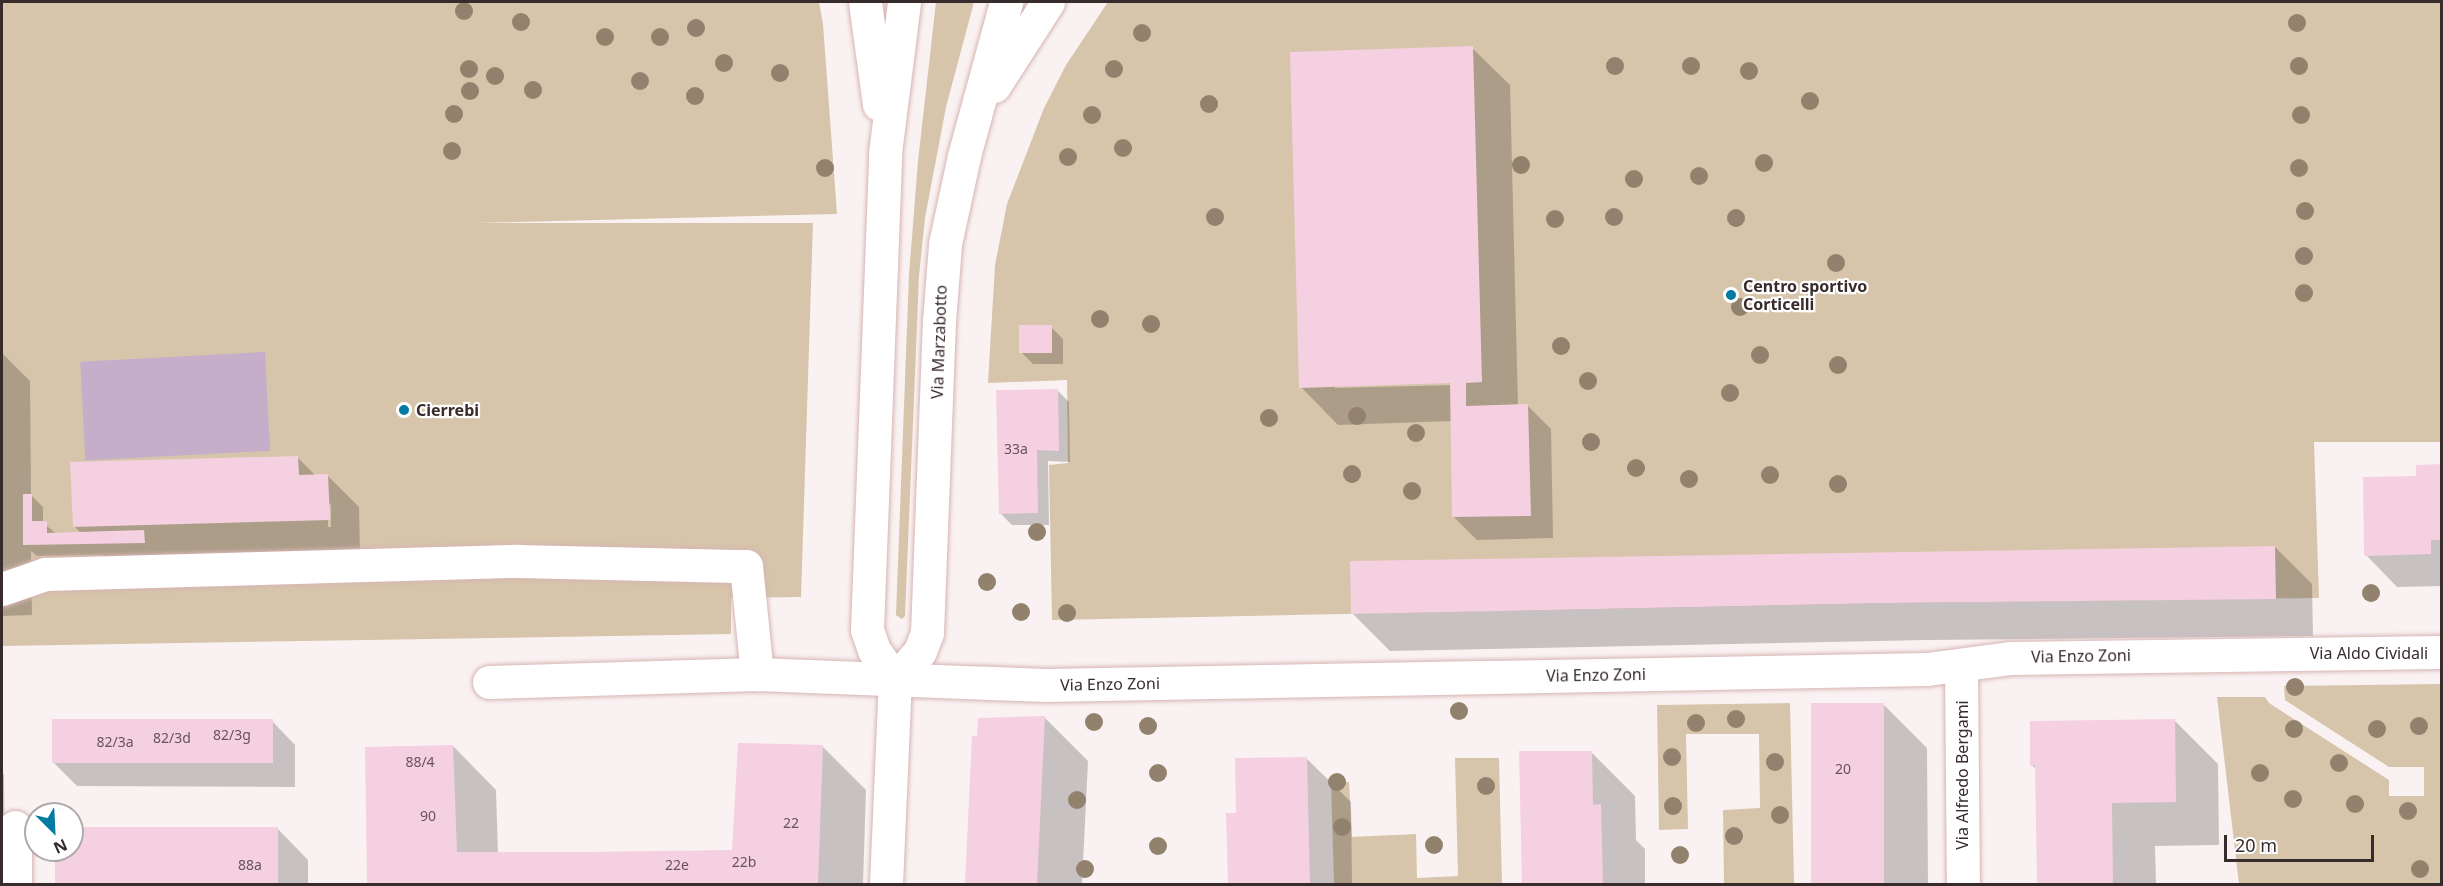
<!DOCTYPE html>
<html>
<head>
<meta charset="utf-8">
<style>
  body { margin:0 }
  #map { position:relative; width:2443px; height:886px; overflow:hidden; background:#faf2f2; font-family:"Noto Sans",sans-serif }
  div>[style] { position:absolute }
  .green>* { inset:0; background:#d6c5aa }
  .water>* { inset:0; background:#c4aec9; transform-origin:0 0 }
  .shadow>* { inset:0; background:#0003 }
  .building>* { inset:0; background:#f5d0e0; transform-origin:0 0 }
  .roads { filter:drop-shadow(0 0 2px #d7b4b3) drop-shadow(0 0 2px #d7b4b3) }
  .minor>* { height:33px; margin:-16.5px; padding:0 16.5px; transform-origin:16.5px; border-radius:16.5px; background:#fff }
  .trees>* { width:18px; height:18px; margin:-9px; border-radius:50%; background:#92826d }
  .dots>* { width:16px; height:16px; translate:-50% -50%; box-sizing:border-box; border:3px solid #fff; border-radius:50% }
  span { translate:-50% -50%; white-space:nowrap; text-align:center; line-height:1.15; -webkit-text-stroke:4.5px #fff; paint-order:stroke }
  .number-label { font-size:14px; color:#675458 }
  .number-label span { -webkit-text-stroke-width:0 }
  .poi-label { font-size:16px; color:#382b2b; font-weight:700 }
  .left { translate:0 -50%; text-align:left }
  .street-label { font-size:16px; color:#382b2b }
  .frame { position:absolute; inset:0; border:3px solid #382b2b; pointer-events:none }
  .north { position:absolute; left:24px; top:802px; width:60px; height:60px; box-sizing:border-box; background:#fff; border:2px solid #afaaaa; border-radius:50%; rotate:156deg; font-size:16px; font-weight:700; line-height:24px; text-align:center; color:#382b2b }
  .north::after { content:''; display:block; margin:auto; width:21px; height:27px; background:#037aa2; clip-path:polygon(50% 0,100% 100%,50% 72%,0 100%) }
  .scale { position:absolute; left:2224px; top:835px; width:150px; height:27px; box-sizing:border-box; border:3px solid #382b2b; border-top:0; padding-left:8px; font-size:18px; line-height:21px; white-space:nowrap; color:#382b2b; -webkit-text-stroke:4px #fff; paint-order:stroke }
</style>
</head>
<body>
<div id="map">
  <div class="green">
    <div style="clip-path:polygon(2px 2px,819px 2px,823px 24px,837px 214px,475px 223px,813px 223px,801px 597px,731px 598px,731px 634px,2px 646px)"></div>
    <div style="clip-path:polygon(936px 2px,974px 2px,946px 107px,925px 218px,919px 276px,905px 616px,902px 619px,896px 615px,909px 275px,918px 161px)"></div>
    <div style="clip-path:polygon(1108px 2px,2441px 2px,2441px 442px,2314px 442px,2319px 598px,1889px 603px,1052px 620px,1049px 465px,1068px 463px,1067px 380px,988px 383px,995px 265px,1007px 204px,1044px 108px,1066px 65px)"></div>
    <div style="clip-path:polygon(2441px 684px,2441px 884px,2239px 884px,2217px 697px,2265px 697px,2269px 703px,2389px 780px,2389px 796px,2424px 796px,2424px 767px,2389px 767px,2285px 700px,2284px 686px)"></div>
    <div style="clip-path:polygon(1790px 703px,1794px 884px,1724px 884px,1723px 810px,1760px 808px,1759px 734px,1686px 734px,1688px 829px,1659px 830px,1657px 705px)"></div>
    <div style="clip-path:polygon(1455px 758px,1499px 758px,1502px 884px,1334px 884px,1331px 782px,1349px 782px,1352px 837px,1416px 834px,1417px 878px,1458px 876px)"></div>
  </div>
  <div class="water">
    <div style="left:265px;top:352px;width:99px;height:185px;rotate:87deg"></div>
  </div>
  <div class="shadow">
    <div style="clip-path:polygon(evenodd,1472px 48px,1510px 85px,1518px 406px,1528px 406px,1551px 429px,1553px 538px,1477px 540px,1454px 517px,1452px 421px,1338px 425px,1301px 387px,1472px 48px,1457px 382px,1457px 385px,1335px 388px,1335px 385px,1457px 382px)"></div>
    <div style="clip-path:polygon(1051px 327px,1063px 339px,1063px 364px,1033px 364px,1021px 352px)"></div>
    <div style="clip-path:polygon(evenodd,2px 353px,30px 381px,31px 495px,43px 507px,43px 523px,57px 534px,81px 533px,74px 526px,297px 457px,316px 476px,328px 476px,359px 507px,360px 551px,105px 558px,103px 555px,37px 556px,31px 551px,32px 615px,2px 616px,2px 353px,328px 502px,331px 505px,331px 527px,328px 527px,328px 502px)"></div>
    <div style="clip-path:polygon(1058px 391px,1069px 402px,1070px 462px,1048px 461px,1049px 525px,1012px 525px,1000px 513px)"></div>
    <div style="clip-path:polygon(2442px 466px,2442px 586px,2397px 587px,2366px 555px,2418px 478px)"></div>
    <div style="clip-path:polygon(2275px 547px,2312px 584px,2313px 636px,1927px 640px,1390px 651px,1353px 614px)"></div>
    <div style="clip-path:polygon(1883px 704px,1927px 748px,1928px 884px,1814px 884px,1813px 705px)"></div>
    <div style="clip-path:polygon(1044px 717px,1088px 761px,1082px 884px,967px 884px,974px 737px)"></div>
    <div style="clip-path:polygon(2174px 720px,2218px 764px,2219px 845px,2155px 846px,2156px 884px,2038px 884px,2037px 770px,2032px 765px)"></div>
    <div style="clip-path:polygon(273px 722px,295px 745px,295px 787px,77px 786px,54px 763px)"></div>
    <div style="clip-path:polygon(453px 746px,496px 790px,498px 854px,736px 851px,822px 746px,866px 790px,863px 884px,368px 884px,366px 748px)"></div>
    <div style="clip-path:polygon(1591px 752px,1635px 796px,1636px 840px,1645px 849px,1645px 884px,1524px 884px,1521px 753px)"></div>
    <div style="clip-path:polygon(1307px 759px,1351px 802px,1352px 884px,1229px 884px,1228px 815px,1237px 814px)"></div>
    <div style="clip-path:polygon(2px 772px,4px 775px,5px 884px,2px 884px)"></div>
    <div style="clip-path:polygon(277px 828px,308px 860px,308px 884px,57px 884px,57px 850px,72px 850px,72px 829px)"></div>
  </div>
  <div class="building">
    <div style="clip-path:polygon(1473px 46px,1482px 382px,1466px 383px,1466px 406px,1528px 404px,1531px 516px,1452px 517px,1450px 383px,1299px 388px,1290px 52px)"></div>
    <div style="left:1052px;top:325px;width:28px;height:33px;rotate:90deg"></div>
    <div style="clip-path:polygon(1058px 389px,1059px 451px,1037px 450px,1038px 513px,999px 514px,996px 390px)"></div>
    <div style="clip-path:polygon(298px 456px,299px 475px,328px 474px,330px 520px,73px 527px,70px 462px)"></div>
    <div style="clip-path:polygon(2442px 464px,2442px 540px,2431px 540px,2431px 554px,2364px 556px,2363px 477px,2416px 476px,2416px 465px)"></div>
    <div style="clip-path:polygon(23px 494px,32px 494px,32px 521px,47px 521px,47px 533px,144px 530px,145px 543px,23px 545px)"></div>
    <div style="clip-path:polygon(2275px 546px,2276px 599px,1889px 603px,1351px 614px,1350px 561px)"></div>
    <div style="left:1811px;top:703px;width:73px;height:181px"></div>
    <div style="clip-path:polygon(1045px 716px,1037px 884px,965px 884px,972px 736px,977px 736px,978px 718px)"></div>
    <div style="left:52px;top:719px;width:221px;height:44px"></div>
    <div style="clip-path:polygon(2175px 719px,2176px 802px,2112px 803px,2113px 884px,2037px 884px,2035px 765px,2030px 766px,2030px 721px)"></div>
    <div style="clip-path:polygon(738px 743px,823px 745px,818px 884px,367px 884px,365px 747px,453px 745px,457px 852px,583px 852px,732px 850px)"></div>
    <div style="clip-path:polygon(1519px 751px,1592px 751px,1593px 805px,1601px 804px,1603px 884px,1522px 884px)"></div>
    <div style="clip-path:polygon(1307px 757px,1310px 884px,1228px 884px,1226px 813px,1236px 813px,1235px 758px)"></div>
    <div style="clip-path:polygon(72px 827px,278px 827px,278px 884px,55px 884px,55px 850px,72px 850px)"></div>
  </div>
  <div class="roads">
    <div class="minor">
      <div style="left:865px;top:2px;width:103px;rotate:82.2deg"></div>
      <div style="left:994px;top:86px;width:100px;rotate:-57.3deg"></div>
      <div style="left:2px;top:589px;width:46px;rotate:-19.2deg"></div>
      <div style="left:45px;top:574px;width:473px;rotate:-1.6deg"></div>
      <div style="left:518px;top:561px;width:228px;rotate:1.3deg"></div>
      <div style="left:746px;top:566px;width:109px;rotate:84.2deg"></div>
      <div style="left:1961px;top:665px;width:219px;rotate:89.5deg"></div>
      <div style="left:895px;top:680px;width:38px;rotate:-49deg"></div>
      <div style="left:920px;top:651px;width:19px;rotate:-69deg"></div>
      <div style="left:927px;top:633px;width:312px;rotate:-87.8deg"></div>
      <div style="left:939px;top:321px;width:77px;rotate:-85.5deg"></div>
      <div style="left:945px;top:244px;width:90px;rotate:-77.8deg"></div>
      <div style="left:964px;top:156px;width:160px;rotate:-74.7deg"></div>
      <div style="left:489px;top:682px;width:268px;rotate:-1.7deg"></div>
      <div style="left:757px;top:674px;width:289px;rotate:2.2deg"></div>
      <div style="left:1046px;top:685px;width:881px;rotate:-1.04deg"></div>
      <div style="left:1927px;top:669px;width:85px;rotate:-7.5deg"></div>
      <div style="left:2011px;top:658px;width:431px;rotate:-0.8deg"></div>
      <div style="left:15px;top:827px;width:57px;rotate:90deg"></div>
      <div style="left:886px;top:884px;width:204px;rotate:-87.5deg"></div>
      <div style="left:895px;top:680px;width:37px;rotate:-125deg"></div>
      <div style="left:874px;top:650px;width:21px;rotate:-109deg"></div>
      <div style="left:867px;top:630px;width:477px;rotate:-87.8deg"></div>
      <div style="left:885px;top:153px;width:152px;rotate:-82.8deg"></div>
    </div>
  </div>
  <div class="trees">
    <div style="left:464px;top:11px"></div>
    <div style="left:521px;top:22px"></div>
    <div style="left:2297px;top:23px"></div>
    <div style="left:696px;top:28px"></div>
    <div style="left:1142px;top:33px"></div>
    <div style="left:605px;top:37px"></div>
    <div style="left:660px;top:37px"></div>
    <div style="left:724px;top:63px"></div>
    <div style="left:1615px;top:66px"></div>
    <div style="left:1691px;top:66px"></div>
    <div style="left:2299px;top:66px"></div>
    <div style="left:469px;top:69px"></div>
    <div style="left:1114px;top:69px"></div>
    <div style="left:1749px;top:71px"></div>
    <div style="left:780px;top:73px"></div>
    <div style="left:495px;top:76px"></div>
    <div style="left:640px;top:81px"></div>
    <div style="left:533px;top:90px"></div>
    <div style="left:470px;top:91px"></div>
    <div style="left:695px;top:96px"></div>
    <div style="left:1810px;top:101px"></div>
    <div style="left:1209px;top:104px"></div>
    <div style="left:454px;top:114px"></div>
    <div style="left:1092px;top:115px"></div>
    <div style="left:2301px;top:115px"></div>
    <div style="left:1123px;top:148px"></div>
    <div style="left:452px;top:151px"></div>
    <div style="left:1068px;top:157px"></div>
    <div style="left:1764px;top:163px"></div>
    <div style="left:1521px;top:165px"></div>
    <div style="left:825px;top:168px"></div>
    <div style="left:2299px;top:168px"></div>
    <div style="left:1699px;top:176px"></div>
    <div style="left:1634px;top:179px"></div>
    <div style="left:2305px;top:211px"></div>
    <div style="left:1215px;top:217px"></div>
    <div style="left:1614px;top:217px"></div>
    <div style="left:1736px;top:218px"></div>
    <div style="left:1555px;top:219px"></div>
    <div style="left:2304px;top:256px"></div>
    <div style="left:1836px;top:263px"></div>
    <div style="left:2304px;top:293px"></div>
    <div style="left:1740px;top:307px"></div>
    <div style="left:1100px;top:319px"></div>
    <div style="left:1151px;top:324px"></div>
    <div style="left:1561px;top:346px"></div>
    <div style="left:1760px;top:355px"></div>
    <div style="left:1838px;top:365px"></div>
    <div style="left:1588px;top:381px"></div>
    <div style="left:1730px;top:393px"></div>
    <div style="left:1357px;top:416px"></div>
    <div style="left:1269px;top:418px"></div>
    <div style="left:1416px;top:433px"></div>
    <div style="left:1591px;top:442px"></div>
    <div style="left:1636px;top:468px"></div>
    <div style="left:1352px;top:474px"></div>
    <div style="left:1770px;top:475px"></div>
    <div style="left:1689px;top:479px"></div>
    <div style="left:1838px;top:484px"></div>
    <div style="left:1412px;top:491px"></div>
    <div style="left:1037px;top:532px"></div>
    <div style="left:987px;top:582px"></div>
    <div style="left:2371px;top:593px"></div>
    <div style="left:1021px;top:612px"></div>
    <div style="left:1067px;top:613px"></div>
    <div style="left:2295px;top:687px"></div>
    <div style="left:1459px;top:711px"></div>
    <div style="left:1736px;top:719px"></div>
    <div style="left:1094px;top:722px"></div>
    <div style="left:1696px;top:723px"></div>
    <div style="left:1148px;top:726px"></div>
    <div style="left:2419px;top:726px"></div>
    <div style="left:2294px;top:729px"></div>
    <div style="left:2377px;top:729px"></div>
    <div style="left:1672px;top:757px"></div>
    <div style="left:1775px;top:762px"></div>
    <div style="left:2339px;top:763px"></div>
    <div style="left:1158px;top:773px"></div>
    <div style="left:2260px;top:773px"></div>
    <div style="left:1337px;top:782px"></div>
    <div style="left:1486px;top:786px"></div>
    <div style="left:2293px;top:799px"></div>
    <div style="left:1077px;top:800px"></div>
    <div style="left:2355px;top:804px"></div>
    <div style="left:1673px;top:806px"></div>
    <div style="left:2408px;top:811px"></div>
    <div style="left:1780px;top:815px"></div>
    <div style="left:1342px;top:827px"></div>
    <div style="left:1734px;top:836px"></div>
    <div style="left:1434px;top:845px"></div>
    <div style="left:1158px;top:846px"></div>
    <div style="left:1680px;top:855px"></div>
    <div style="left:1085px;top:869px"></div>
    <div style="left:2420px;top:869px"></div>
  </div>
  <div class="dots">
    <div style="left:1731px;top:295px;background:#037aa2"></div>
    <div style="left:404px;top:410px;background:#037aa2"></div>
  </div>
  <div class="number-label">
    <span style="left:1016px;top:449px">33a</span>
    <span style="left:232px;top:735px">82/3g</span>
    <span style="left:172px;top:738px">82/3d</span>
    <span style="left:115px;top:742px">82/3a</span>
    <span style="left:420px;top:762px">88/4</span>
    <span style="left:1843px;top:769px">20</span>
    <span style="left:428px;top:816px">90</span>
    <span style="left:791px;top:823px">22</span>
    <span style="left:744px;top:862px">22b</span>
    <span style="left:250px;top:865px">88a</span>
    <span style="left:677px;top:865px">22e</span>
  </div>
  <div class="poi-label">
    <span class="left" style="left:1743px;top:295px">Centro sportivo<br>Corticelli</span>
    <span class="left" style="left:416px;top:410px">Cierrebi</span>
  </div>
  <div class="street-label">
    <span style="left:939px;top:342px;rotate:-88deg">Via Marzabotto</span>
    <span style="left:2369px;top:653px">Via Aldo Cividali</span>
    <span style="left:2081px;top:656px;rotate:-1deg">Via Enzo Zoni</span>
    <span style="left:1596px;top:675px;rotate:-1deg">Via Enzo Zoni</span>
    <span style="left:1110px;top:684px;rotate:-1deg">Via Enzo Zoni</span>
    <span style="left:1962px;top:775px;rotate:-90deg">Via Alfredo Bergami</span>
  </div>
  <div class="frame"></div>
  <div class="north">N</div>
  <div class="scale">20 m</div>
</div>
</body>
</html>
